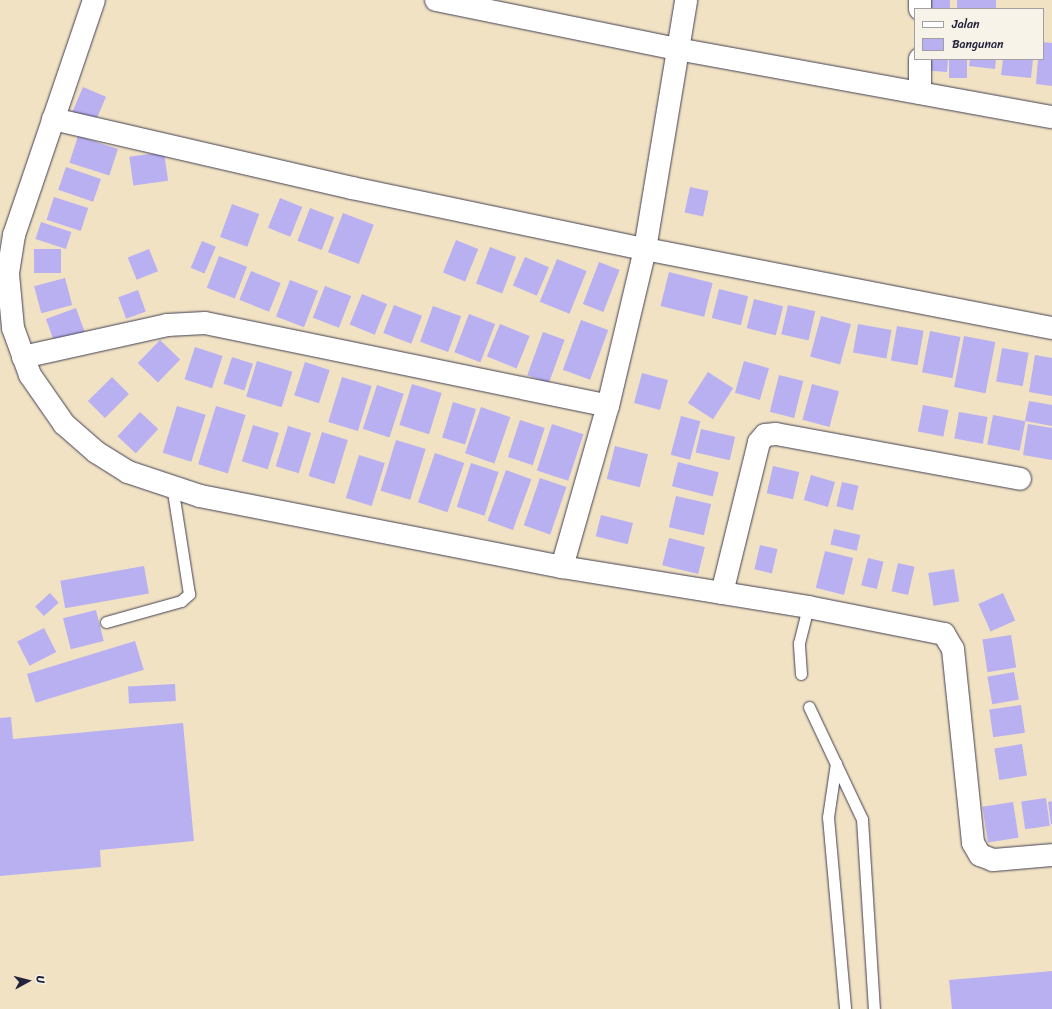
<!DOCTYPE html>
<html>
<head>
<meta charset="utf-8">
<style>
  body { margin:0 }
  #map { position:relative; width:1052px; height:1009px; overflow:hidden; background:#f1e2c4; font-family:Sriracha,sans-serif }
  div>[style] { position:absolute }
  .building>* { inset:0; background:#b9b0f2; transform-origin:0 0 }
  .roads { filter:drop-shadow(0 0 1px #413f50) drop-shadow(0 0 1px #413f50) }
  .service>* { height:11px; margin:-5.5px; padding:0 5.5px; transform-origin:5.5px; border-radius:5.5px; background:#fff }
  .minor>* { height:22px; margin:-11px; padding:0 11px; transform-origin:11px; border-radius:11px; background:#fff }
  span { translate:-50% -50%; white-space:nowrap; text-align:center; line-height:1.15; -webkit-text-stroke:3px #f7f3e8; paint-order:stroke }
  .legend { position:absolute; left:914px; top:8px; width:130px; height:52px; box-sizing:border-box; background:#f7f3e8; border:1px solid #a29fa3; margin:0; padding:5px 7px; list-style:none; font-size:12px; color:#22223b }
  .legend li { display:flex; align-items:center; gap:8px; height:20px }
  .legend b { width:20px; border:1px solid #a29fa3 }
  .north { position:absolute; left:8px; top:961px; width:40px; height:40px; -webkit-text-stroke:3px #f7f3e8; paint-order:stroke; rotate:83deg; font-size:11px; font-weight:700; line-height:16px; text-align:center; color:#22223b }
  .north::after { content:''; display:block; margin:auto; width:14px; height:18px; background:#22223b; clip-path:polygon(50% 0,100% 100%,50% 72%,0 100%) }
</style>
</head>
<body>
<div id="map">
  <div class="building">
    <div style="left:925px;top:0;width:25px;height:9px"></div>
    <div style="left:957px;top:0;width:39px;height:9px"></div>
    <div style="clip-path:polygon(1043px 42px,1052px 43px,1052px 86px,1036px 84px,1038px 59px,1043px 59px)"></div>
    <div style="clip-path:polygon(923px 59px,948px 59px,947px 72px,921px 70px)"></div>
    <div style="left:949px;top:59px;width:18px;height:19px"></div>
    <div style="clip-path:polygon(970px 59px,996px 59px,995px 69px,969px 66px)"></div>
    <div style="clip-path:polygon(1003px 59px,1033px 59px,1031px 78px,1001px 75px)"></div>
    <div style="left:83px;top:87px;width:25px;height:28px;rotate:23deg"></div>
    <div style="left:78px;top:136px;width:42px;height:28px;rotate:18deg"></div>
    <div style="left:164px;top:152px;width:29px;height:35px;rotate:82deg"></div>
    <div style="left:66px;top:167px;width:37px;height:24px;rotate:19deg"></div>
    <div style="left:690px;top:187px;width:19px;height:26px;rotate:12deg"></div>
    <div style="left:54px;top:197px;width:36px;height:24px;rotate:18deg"></div>
    <div style="left:280px;top:198px;width:24px;height:32px;rotate:22deg"></div>
    <div style="left:232px;top:204px;width:29px;height:35px;rotate:20deg"></div>
    <div style="left:310px;top:208px;width:26px;height:35px;rotate:21deg"></div>
    <div style="left:343px;top:213px;width:33px;height:42px;rotate:21deg"></div>
    <div style="left:41px;top:222px;width:32px;height:18px;rotate:18deg"></div>
    <div style="left:456px;top:240px;width:24px;height:35px;rotate:22deg"></div>
    <div style="left:202px;top:241px;width:15px;height:29px;rotate:23deg"></div>
    <div style="left:490px;top:247px;width:28px;height:39px;rotate:21deg"></div>
    <div style="left:34px;top:249px;width:27px;height:24px"></div>
    <div style="left:149px;top:249px;width:24px;height:23px;rotate:68deg"></div>
    <div style="left:219px;top:256px;width:30px;height:34px;rotate:21deg"></div>
    <div style="left:525px;top:257px;width:26px;height:31px;rotate:23deg"></div>
    <div style="left:557px;top:259px;width:32px;height:46px;rotate:22deg"></div>
    <div style="left:599px;top:262px;width:22px;height:45px;rotate:21deg"></div>
    <div style="left:251px;top:271px;width:32px;height:31px;rotate:22deg"></div>
    <div style="left:669px;top:272px;width:45px;height:35px;rotate:14deg"></div>
    <div style="left:65px;top:278px;width:28px;height:32px;rotate:75deg"></div>
    <div style="left:290px;top:280px;width:30px;height:39px;rotate:21deg"></div>
    <div style="left:325px;top:286px;width:28px;height:34px;rotate:21deg"></div>
    <div style="left:719px;top:289px;width:30px;height:30px;rotate:14deg"></div>
    <div style="left:138px;top:290px;width:23px;height:21px;rotate:70deg"></div>
    <div style="left:362px;top:294px;width:27px;height:33px;rotate:22deg"></div>
    <div style="left:754px;top:299px;width:30px;height:30px;rotate:14deg"></div>
    <div style="left:394px;top:305px;width:30px;height:30px;rotate:21deg"></div>
    <div style="left:788px;top:305px;width:28px;height:30px;rotate:13deg"></div>
    <div style="left:433px;top:306px;width:30px;height:38px;rotate:20deg"></div>
    <div style="left:76px;top:308px;width:30px;height:32px;rotate:70deg"></div>
    <div style="left:469px;top:314px;width:28px;height:41px;rotate:21deg"></div>
    <div style="left:821px;top:316px;width:31px;height:42px;rotate:15deg"></div>
    <div style="left:581px;top:320px;width:29px;height:53px;rotate:20deg"></div>
    <div style="left:500px;top:324px;width:32px;height:35px;rotate:22deg"></div>
    <div style="left:858px;top:324px;width:34px;height:29px;rotate:10deg"></div>
    <div style="left:897px;top:326px;width:27px;height:35px;rotate:10deg"></div>
    <div style="left:930px;top:331px;width:31px;height:42px;rotate:11deg"></div>
    <div style="left:543px;top:332px;width:23px;height:46px;rotate:20deg"></div>
    <div style="left:964px;top:336px;width:32px;height:52px;rotate:11deg"></div>
    <div style="left:160px;top:340px;width:28px;height:32px;rotate:44deg"></div>
    <div style="left:195px;top:347px;width:29px;height:34px;rotate:18deg"></div>
    <div style="left:1002px;top:348px;width:27px;height:34px;rotate:10deg"></div>
    <div style="clip-path:polygon(1035px 355px,1052px 358px,1052px 396px,1029px 392px)"></div>
    <div style="left:232px;top:357px;width:22px;height:28px;rotate:18deg"></div>
    <div style="left:257px;top:361px;width:37px;height:37px;rotate:17deg"></div>
    <div style="left:744px;top:361px;width:26px;height:33px;rotate:16deg"></div>
    <div style="left:305px;top:362px;width:26px;height:35px;rotate:18deg"></div>
    <div style="left:708px;top:372px;width:30px;height:37px;rotate:33deg"></div>
    <div style="left:642px;top:373px;width:27px;height:31px;rotate:15deg"></div>
    <div style="left:779px;top:375px;width:25px;height:38px;rotate:14deg"></div>
    <div style="left:112px;top:377px;width:24px;height:34px;rotate:45deg"></div>
    <div style="left:342px;top:377px;width:31px;height:47px;rotate:17deg"></div>
    <div style="left:412px;top:384px;width:31px;height:43px;rotate:17deg"></div>
    <div style="left:812px;top:384px;width:28px;height:37px;rotate:15deg"></div>
    <div style="left:377px;top:385px;width:28px;height:46px;rotate:18deg"></div>
    <div style="clip-path:polygon(1029px 401px,1052px 405px,1052px 426px,1025px 421px)"></div>
    <div style="left:453px;top:402px;width:24px;height:37px;rotate:17deg"></div>
    <div style="left:923px;top:405px;width:26px;height:27px;rotate:11deg"></div>
    <div style="left:177px;top:406px;width:30px;height:49px;rotate:17deg"></div>
    <div style="left:216px;top:406px;width:31px;height:61px;rotate:17deg"></div>
    <div style="left:481px;top:407px;width:31px;height:49px;rotate:19deg"></div>
    <div style="left:140px;top:412px;width:25px;height:33px;rotate:43deg"></div>
    <div style="left:959px;top:412px;width:29px;height:27px;rotate:10deg"></div>
    <div style="left:993px;top:415px;width:33px;height:30px;rotate:11deg"></div>
    <div style="left:681px;top:416px;width:20px;height:40px;rotate:15deg"></div>
    <div style="left:520px;top:420px;width:26px;height:39px;rotate:18deg"></div>
    <div style="left:552px;top:424px;width:33px;height:49px;rotate:18deg"></div>
    <div style="clip-path:polygon(1028px 424px,1052px 428px,1052px 460px,1023px 455px)"></div>
    <div style="left:253px;top:425px;width:27px;height:38px;rotate:17deg"></div>
    <div style="left:288px;top:426px;width:24px;height:42px;rotate:17deg"></div>
    <div style="left:701px;top:429px;width:35px;height:24px;rotate:13deg"></div>
    <div style="left:322px;top:432px;width:27px;height:46px;rotate:17deg"></div>
    <div style="left:396px;top:440px;width:31px;height:53px;rotate:17deg"></div>
    <div style="left:615px;top:446px;width:34px;height:34px;rotate:14deg"></div>
    <div style="left:435px;top:453px;width:31px;height:52px;rotate:19deg"></div>
    <div style="left:359px;top:455px;width:27px;height:45px;rotate:17deg"></div>
    <div style="left:678px;top:462px;width:42px;height:25px;rotate:14deg"></div>
    <div style="left:471px;top:463px;width:29px;height:46px;rotate:18deg"></div>
    <div style="left:773px;top:466px;width:27px;height:28px;rotate:13deg"></div>
    <div style="left:506px;top:470px;width:27px;height:54px;rotate:20deg"></div>
    <div style="left:811px;top:475px;width:25px;height:26px;rotate:16deg"></div>
    <div style="left:540px;top:478px;width:28px;height:50px;rotate:19deg"></div>
    <div style="left:842px;top:482px;width:17px;height:25px;rotate:13deg"></div>
    <div style="left:676px;top:496px;width:36px;height:32px;rotate:13deg"></div>
    <div style="left:601px;top:515px;width:33px;height:22px;rotate:14deg"></div>
    <div style="left:834px;top:529px;width:27px;height:16px;rotate:13deg"></div>
    <div style="left:669px;top:538px;width:37px;height:28px;rotate:14deg"></div>
    <div style="left:760px;top:545px;width:18px;height:25px;rotate:13deg"></div>
    <div style="left:825px;top:551px;width:29px;height:38px;rotate:14deg"></div>
    <div style="left:868px;top:558px;width:16px;height:28px;rotate:14deg"></div>
    <div style="left:898px;top:563px;width:17px;height:29px;rotate:13deg"></div>
    <div style="left:144px;top:566px;width:28px;height:85px;rotate:80deg"></div>
    <div style="left:954px;top:569px;width:33px;height:26px;rotate:81deg"></div>
    <div style="left:50px;top:593px;width:13px;height:20px;rotate:48deg"></div>
    <div style="left:1003px;top:593px;width:30px;height:27px;rotate:66deg"></div>
    <div style="left:96px;top:610px;width:32px;height:34px;rotate:76deg"></div>
    <div style="left:44px;top:628px;width:27px;height:30px;rotate:63deg"></div>
    <div style="left:1011px;top:635px;width:33px;height:29px;rotate:81deg"></div>
    <div style="left:135px;top:641px;width:30px;height:113px;rotate:73deg"></div>
    <div style="left:1014px;top:672px;width:28px;height:27px;rotate:80deg"></div>
    <div style="left:175px;top:684px;width:17px;height:47px;rotate:87deg"></div>
    <div style="left:1021px;top:705px;width:28px;height:32px;rotate:82deg"></div>
    <div style="clip-path:polygon(11px 717px,13px 739px,183px 723px,194px 841px,100px 850px,101px 867px,0 876px,0 718px)"></div>
    <div style="left:1022px;top:744px;width:32px;height:28px;rotate:81deg"></div>
    <div style="left:1046px;top:798px;width:28px;height:25px;rotate:82deg"></div>
    <div style="clip-path:polygon(1052px 801px,1052px 824px,1051px 824px,1048px 802px)"></div>
    <div style="left:1013px;top:802px;width:36px;height:31px;rotate:81deg"></div>
    <div style="clip-path:polygon(1052px 971px,1052px 1009px,952px 1009px,949px 980px)"></div>
  </div>
  <div class="roads">
    <div class="service">
      <div style="left:106px;top:622px;width:78px;rotate:-15.6deg"></div>
      <div style="left:181px;top:601px;width:11px;rotate:-41deg"></div>
      <div style="left:189px;top:594px;width:109px;rotate:-98.9deg"></div>
      <div style="left:801px;top:674px;width:31px;rotate:-94deg"></div>
      <div style="left:799px;top:643px;width:37px;rotate:-76deg"></div>
      <div style="left:809px;top:707px;width:124px;rotate:64.7deg"></div>
      <div style="left:862px;top:819px;width:190px;rotate:86.4deg"></div>
      <div style="left:836px;top:763px;width:55px;rotate:98.4deg"></div>
      <div style="left:828px;top:817px;width:193px;rotate:84.9deg"></div>
    </div>
    <div class="minor">
      <div style="left:94px;top:0;width:248px;rotate:108.8deg"></div>
      <div style="left:14px;top:235px;width:39px;rotate:99deg"></div>
      <div style="left:8px;top:274px;width:54px;rotate:84.7deg"></div>
      <div style="left:13px;top:328px;width:50px;rotate:70.1deg"></div>
      <div style="left:30px;top:375px;width:60px;rotate:55.2deg"></div>
      <div style="left:64px;top:424px;width:43px;rotate:41.2deg"></div>
      <div style="left:96px;top:452px;width:38px;rotate:32deg"></div>
      <div style="left:128px;top:472px;width:76px;rotate:18.4deg"></div>
      <div style="left:200px;top:496px;width:369px;rotate:11.1deg"></div>
      <div style="left:562px;top:567px;width:249px;rotate:9.2deg"></div>
      <div style="left:808px;top:607px;width:139px;rotate:11.2deg"></div>
      <div style="left:944px;top:634px;width:17px;rotate:59deg"></div>
      <div style="left:953px;top:649px;width:195px;rotate:84.1deg"></div>
      <div style="left:973px;top:843px;width:14px;rotate:60deg"></div>
      <div style="left:980px;top:855px;width:14px;rotate:21deg"></div>
      <div style="left:993px;top:860px;width:59px;rotate:-4.8deg"></div>
      <div style="left:436px;top:0;width:246px;rotate:11.5deg"></div>
      <div style="left:677px;top:49px;width:381px;rotate:10.3deg"></div>
      <div style="left:920px;top:0;width:9px;rotate:90deg"></div>
      <div style="left:920px;top:59px;width:34px;rotate:90deg"></div>
      <div style="left:53px;top:119px;width:307px;rotate:13deg"></div>
      <div style="left:352px;top:188px;width:299px;rotate:11.8deg"></div>
      <div style="left:645px;top:249px;width:415px;rotate:11deg"></div>
      <div style="left:23px;top:357px;width:148px;rotate:-12.5deg"></div>
      <div style="left:167px;top:325px;width:38px;rotate:-3deg"></div>
      <div style="left:205px;top:323px;width:411px;rotate:11.6deg"></div>
      <div style="left:562px;top:567px;width:167px;rotate:-74.1deg"></div>
      <div style="left:608px;top:406px;width:161px;rotate:-76.7deg"></div>
      <div style="left:645px;top:249px;width:252px;rotate:-80.6deg"></div>
      <div style="left:722px;top:593px;width:155px;rotate:-76.2deg"></div>
      <div style="left:759px;top:442px;width:9px;rotate:-49deg"></div>
      <div style="left:765px;top:435px;width:11px;rotate:-5deg"></div>
      <div style="left:776px;top:434px;width:248px;rotate:10.4deg"></div>
    </div>
  </div>
  <ul class="legend">
  <li><b style="height:5px;background:#fff"></b>Jalan</li>
  <li><b style="height:11px;background:#b9b0f2"></b>Bangunan</li>
  </ul>
  <div class="north">U</div>
</div>
</body>
</html>
